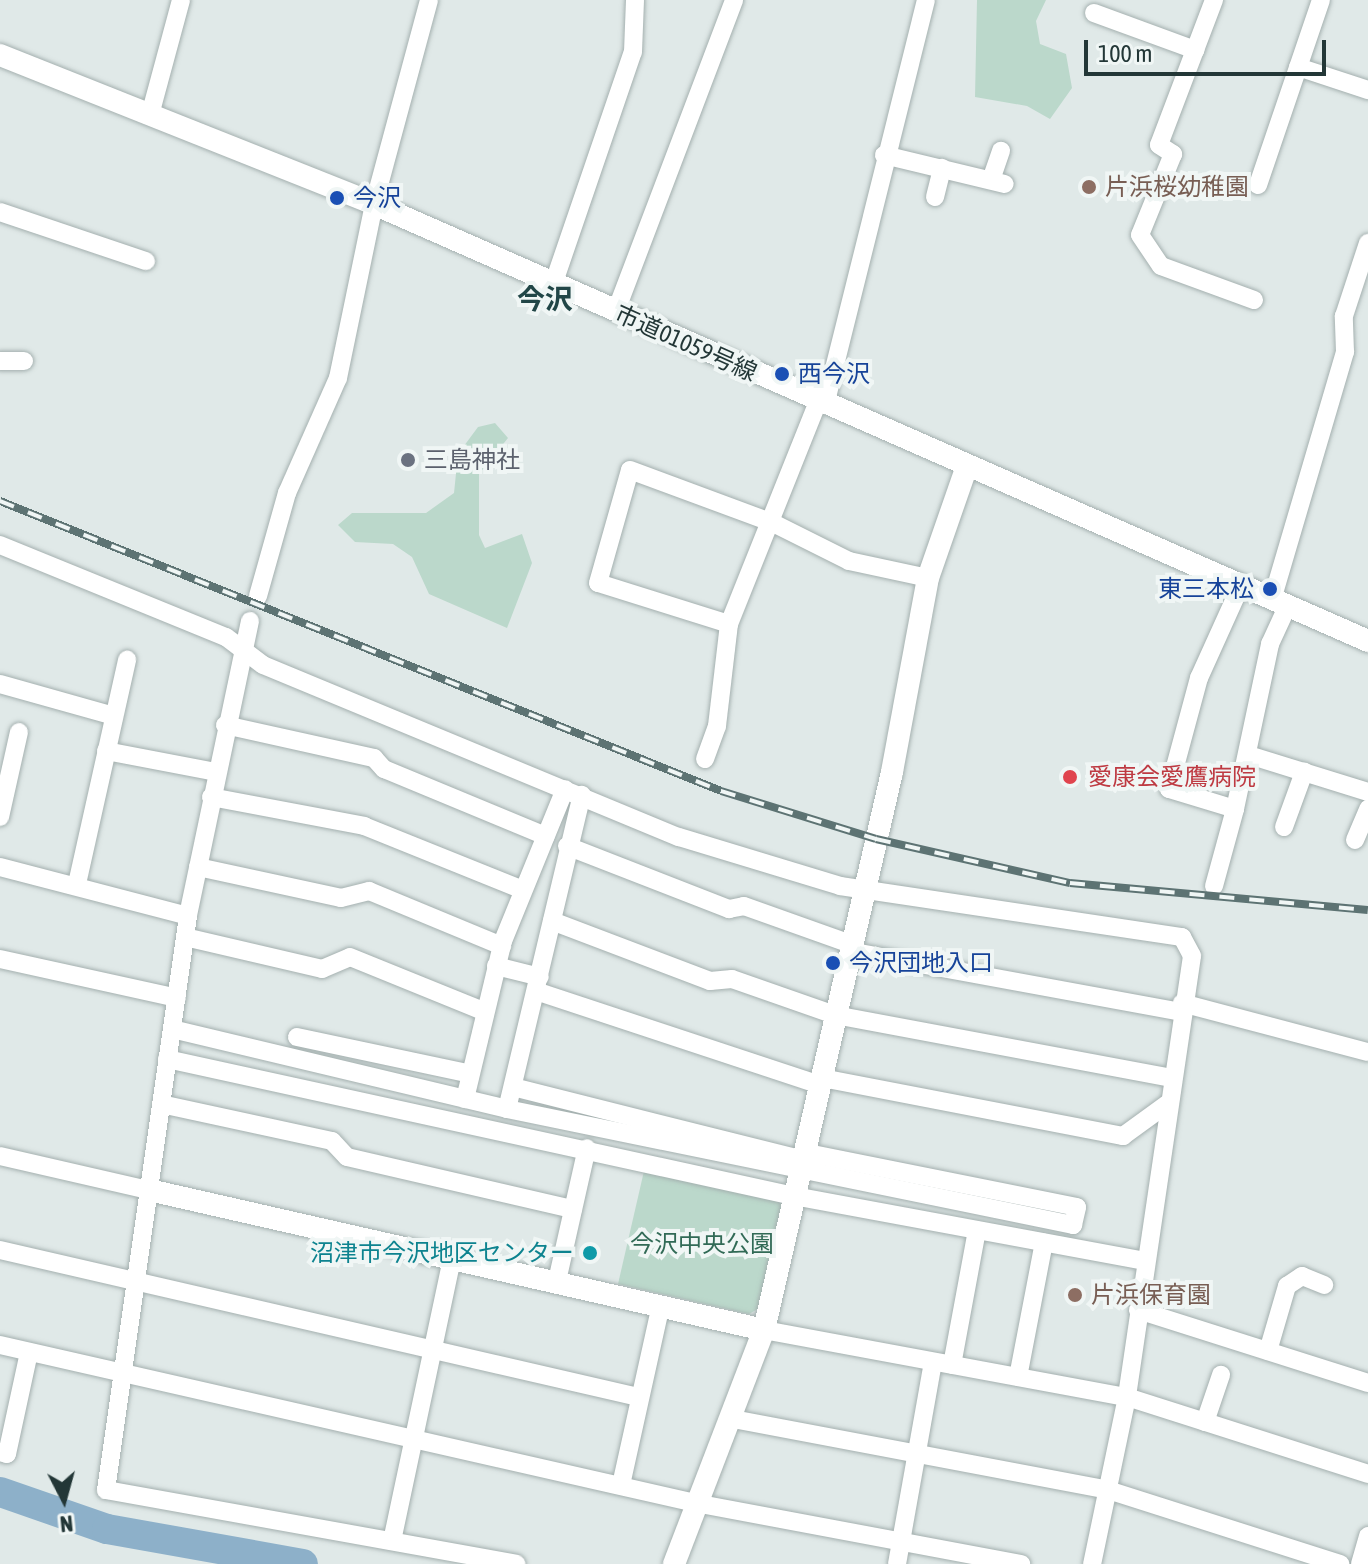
<!DOCTYPE html>
<html>
<head>
<meta charset="utf-8">
<style>
  body { margin:0 }
  #map { position:relative; width:1368px; height:1564px; overflow:hidden; background:#e0e9e8; font-family:"Asap Condensed","Noto Sans JP",sans-serif }
  div>[style] { position:absolute }
  .green>* { inset:0; background:#bbd8cb }
  .river>* { height:30px; margin:-15px; padding:0 15px; transform-origin:15px; border-radius:15px; background:#8db0c9 }
  .roads { filter:drop-shadow(0 0 2px #a4b0af) drop-shadow(0 0 2px #a4b0af) }
  .minor>* { height:18px; margin:-9px; padding:0 9px; transform-origin:9px; border-radius:9px; background:#fff }
  .tertiary>* { height:22px; margin:-11px; padding:0 11px; transform-origin:11px; border-radius:11px; background:#fff }
  .rail>* { height:8px; margin-top:-4px; transform-origin:0; background:repeating-linear-gradient(90deg,#f0f6f5 0 15px,#5d7373 0 30px); box-sizing:border-box; border-block:2px solid #5d7373 }
  .dots>* { width:22px; height:22px; translate:-50% -50%; box-sizing:border-box; border:4px solid #f0f6f5; border-radius:50% }
  span { translate:-50% -50%; white-space:nowrap; text-align:center; line-height:1.15; -webkit-text-stroke:8px #f0f6f5; paint-order:stroke }
  .education-label { font-size:24px; color:#785e54 }
  .left { translate:0 -50%; text-align:left }
  .transit-label { font-size:24px; color:#164399 }
  .right { translate:-100% -50%; text-align:right }
  .street-label { font-size:24px; color:#233737 }
  .worship-label { font-size:24px; color:#5b616d }
  .health-label { font-size:24px; color:#be3a42 }
  .park-label { font-size:24px; color:#316a56 }
  .culture-label { font-size:24px; color:#0d838f }
  .quarter-label { font-size:28px; color:#214647; font-weight:700 }
  .north { position:absolute; left:24px; top:1460px; width:80px; height:80px; -webkit-text-stroke:6px #f0f6f5; paint-order:stroke; rotate:174deg; font-size:22px; font-weight:700; line-height:32px; text-align:center; color:#233737 }
  .north::after { content:''; display:block; margin:auto; width:28px; height:36px; background:#233737; clip-path:polygon(50% 0,100% 100%,50% 72%,0 100%) }
  .scale { position:absolute; left:1084px; top:40px; width:242px; height:36px; box-sizing:border-box; border:4px solid #233737; border-top:0; padding-left:10px; font-size:24px; line-height:28px; white-space:nowrap; color:#233737; -webkit-text-stroke:6px #f0f6f5; paint-order:stroke }
</style>
</head>
<body>
<div id="map">
  <div class="green">
    <div style="clip-path:polygon(977px 0,1046px 0,1036px 21px,1040px 44px,1066px 54px,1072px 88px,1050px 119px,1027px 106px,975px 97px)"></div>
    <div style="clip-path:polygon(495px 423px,508px 438px,479px 474px,479px 535px,485px 548px,522px 534px,532px 563px,507px 628px,429px 594px,412px 557px,393px 544px,355px 542px,338px 525px,352px 513px,426px 513px,454px 493px,458px 454px,478px 427px)"></div>
    <div style="clip-path:polygon(644px 1171px,780px 1202px,785px 1212px,763px 1306px,749px 1314px,618px 1284px)"></div>
  </div>
  <div class="river">
    <div style="left:0;top:1492px;width:113px;rotate:19.1deg"></div>
    <div style="left:107px;top:1529px;width:199px;rotate:10.1deg"></div>
  </div>
  <div class="roads">
    <div class="minor">
      <div style="left:1214px;top:0;width:155px;rotate:110.8deg"></div>
      <div style="left:1159px;top:145px;width:17px;rotate:33deg"></div>
      <div style="left:1173px;top:154px;width:87px;rotate:112.2deg"></div>
      <div style="left:1140px;top:235px;width:37px;rotate:56deg"></div>
      <div style="left:1161px;top:266px;width:99px;rotate:20.1deg"></div>
      <div style="left:1094px;top:13px;width:108px;rotate:20.1deg"></div>
      <div style="left:1298px;top:67px;width:74px;rotate:18.2deg"></div>
      <div style="left:150px;top:115px;width:119px;rotate:-74.9deg"></div>
      <div style="left:884px;top:155px;width:124px;rotate:13.5deg"></div>
      <div style="left:991px;top:180px;width:31px;rotate:-71deg"></div>
      <div style="left:1258px;top:185px;width:195px;rotate:-71.2deg"></div>
      <div style="left:935px;top:197px;width:30px;rotate:-76deg"></div>
      <div style="left:0;top:212px;width:154px;rotate:18.6deg"></div>
      <div style="left:553px;top:285px;width:246px;rotate:-71.1deg"></div>
      <div style="left:633px;top:52px;width:52px;rotate:-87.8deg"></div>
      <div style="left:616px;top:311px;width:333px;rotate:-69.2deg"></div>
      <div style="left:0;top:361px;width:24px"></div>
      <div style="left:825px;top:405px;width:417px;rotate:-76deg"></div>
      <div style="left:0;top:545px;width:244px;rotate:22.2deg"></div>
      <div style="left:226px;top:637px;width:46px;rotate:37.1deg"></div>
      <div style="left:263px;top:665px;width:450px;rotate:22.5deg"></div>
      <div style="left:679px;top:837px;width:168px;rotate:16.9deg"></div>
      <div style="left:840px;top:886px;width:346px;rotate:8.5deg"></div>
      <div style="left:1182px;top:937px;width:21px;rotate:62deg"></div>
      <div style="left:1192px;top:956px;width:446px;rotate:98.4deg"></div>
      <div style="left:1127px;top:1397px;width:171px;rotate:101.8deg"></div>
      <div style="left:258px;top:596px;width:107px;rotate:-74.3deg"></div>
      <div style="left:287px;top:493px;width:126px;rotate:-66.1deg"></div>
      <div style="left:338px;top:378px;width:178px;rotate:-78.3deg"></div>
      <div style="left:374px;top:204px;width:211px;rotate:-74.9deg"></div>
      <div style="left:1272px;top:600px;width:259px;rotate:-73.6deg"></div>
      <div style="left:1345px;top:352px;width:36px;rotate:-92deg"></div>
      <div style="left:1344px;top:316px;width:77px;rotate:-71.8deg"></div>
      <div style="left:250px;top:621px;width:301px;rotate:101.9deg"></div>
      <div style="left:188px;top:916px;width:580px;rotate:98.13deg"></div>
      <div style="left:106px;top:1490px;width:417px;rotate:10.2deg"></div>
      <div style="left:729px;top:624px;width:137px;rotate:-162.6deg"></div>
      <div style="left:598px;top:583px;width:117px;rotate:-74.2deg"></div>
      <div style="left:630px;top:470px;width:153px;rotate:20.3deg"></div>
      <div style="left:773px;top:523px;width:85px;rotate:26.6deg"></div>
      <div style="left:849px;top:561px;width:81px;rotate:12.1deg"></div>
      <div style="left:0;top:684px;width:118px;rotate:15.7deg"></div>
      <div style="left:225px;top:725px;width:153px;rotate:12.5deg"></div>
      <div style="left:374px;top:758px;width:15px;rotate:48deg"></div>
      <div style="left:384px;top:769px;width:175px;rotate:22.5deg"></div>
      <div style="left:106px;top:751px;width:112px;rotate:10.8deg"></div>
      <div style="left:1252px;top:756px;width:121px;rotate:17.2deg"></div>
      <div style="left:705px;top:759px;width:35px;rotate:-70deg"></div>
      <div style="left:717px;top:726px;width:103px;rotate:-83.3deg"></div>
      <div style="left:729px;top:624px;width:239px;rotate:-68.2deg"></div>
      <div style="left:211px;top:797px;width:156px;rotate:10.7deg"></div>
      <div style="left:364px;top:826px;width:171px;rotate:21.9deg"></div>
      <div style="left:1235px;top:809px;width:169px;rotate:-78deg"></div>
      <div style="left:1270px;top:644px;width:41px;rotate:-65.3deg"></div>
      <div style="left:0;top:817px;width:87px;rotate:-77.4deg"></div>
      <div style="left:1284px;top:827px;width:59px;rotate:-70deg"></div>
      <div style="left:1355px;top:840px;width:34px;rotate:-67deg"></div>
      <div style="left:567px;top:846px;width:174px;rotate:21.3deg"></div>
      <div style="left:729px;top:909px;width:15px;rotate:-11deg"></div>
      <div style="left:744px;top:906px;width:114px;rotate:19.6deg"></div>
      <div style="left:0;top:867px;width:194px;rotate:14.6deg"></div>
      <div style="left:198px;top:867px;width:146px;rotate:12.2deg"></div>
      <div style="left:341px;top:898px;width:29px;rotate:-14deg"></div>
      <div style="left:369px;top:891px;width:144px;rotate:22.5deg"></div>
      <div style="left:77px;top:884px;width:230px;rotate:-77.4deg"></div>
      <div style="left:1214px;top:886px;width:80px;rotate:-74.7deg"></div>
      <div style="left:1235px;top:809px;width:69px;rotate:-163.1deg"></div>
      <div style="left:1169px;top:789px;width:115px;rotate:-74.9deg"></div>
      <div style="left:1199px;top:678px;width:100px;rotate:-65.7deg"></div>
      <div style="left:552px;top:921px;width:169px;rotate:20.8deg"></div>
      <div style="left:710px;top:981px;width:22px;rotate:-5deg"></div>
      <div style="left:732px;top:979px;width:109px;rotate:19.3deg"></div>
      <div style="left:835px;top:1015px;width:342px;rotate:10.6deg"></div>
      <div style="left:185px;top:937px;width:141px;rotate:13.1deg"></div>
      <div style="left:322px;top:969px;width:30px;rotate:-23deg"></div>
      <div style="left:350px;top:957px;width:144px;rotate:22.1deg"></div>
      <div style="left:849px;top:951px;width:338px;rotate:10.4deg"></div>
      <div style="left:0;top:959px;width:181px;rotate:12.4deg"></div>
      <div style="left:496px;top:966px;width:45px;rotate:14deg"></div>
      <div style="left:536px;top:991px;width:299px;rotate:18.3deg"></div>
      <div style="left:1182px;top:1003px;width:192px;rotate:14.8deg"></div>
      <div style="left:172px;top:1029px;width:344px;rotate:13.4deg"></div>
      <div style="left:507px;top:1109px;width:578px;rotate:11.58deg"></div>
      <div style="left:1073px;top:1225px;width:18px;rotate:-77deg"></div>
      <div style="left:1077px;top:1207px;width:276px;rotate:-168.7deg"></div>
      <div style="left:297px;top:1037px;width:174px;rotate:12deg"></div>
      <div style="left:167px;top:1059px;width:642px;rotate:12.33deg"></div>
      <div style="left:794px;top:1196px;width:357px;rotate:10.5deg"></div>
      <div style="left:822px;top:1078px;width:307px;rotate:10.9deg"></div>
      <div style="left:1123px;top:1136px;width:54px;rotate:-36deg"></div>
      <div style="left:513px;top:1087px;width:300px;rotate:14.1deg"></div>
      <div style="left:465px;top:1099px;width:163px;rotate:-76.5deg"></div>
      <div style="left:503px;top:941px;width:164px;rotate:-67.8deg"></div>
      <div style="left:161px;top:1104px;width:175px;rotate:12.2deg"></div>
      <div style="left:332px;top:1141px;width:22px;rotate:47deg"></div>
      <div style="left:347px;top:1157px;width:232px;rotate:13deg"></div>
      <div style="left:507px;top:1109px;width:323px;rotate:-76.6deg"></div>
      <div style="left:0;top:1156px;width:153px;rotate:12.9deg"></div>
      <div style="left:0;top:1250px;width:655px;rotate:12.97deg"></div>
      <div style="left:557px;top:1281px;width:136px;rotate:-77.3deg"></div>
      <div style="left:1138px;top:1310px;width:241px;rotate:17.6deg"></div>
      <div style="left:764px;top:1330px;width:369px;rotate:10.5deg"></div>
      <div style="left:1127px;top:1397px;width:253px;rotate:17.7deg"></div>
      <div style="left:0;top:1345px;width:713px;rotate:12.81deg"></div>
      <div style="left:695px;top:1503px;width:332px;rotate:10.6deg"></div>
      <div style="left:1268px;top:1351px;width:68px;rotate:-73.7deg"></div>
      <div style="left:1287px;top:1286px;width:18px;rotate:-34deg"></div>
      <div style="left:1302px;top:1276px;width:24px;rotate:22deg"></div>
      <div style="left:952px;top:1365px;width:137px;rotate:-79.5deg"></div>
      <div style="left:1018px;top:1377px;width:137px;rotate:-79.1deg"></div>
      <div style="left:733px;top:1419px;width:382px;rotate:10.7deg"></div>
      <div style="left:1108px;top:1490px;width:244px;rotate:17.7deg"></div>
      <div style="left:1205px;top:1422px;width:50px;rotate:-71.2deg"></div>
      <div style="left:0;top:1452px;width:7px;rotate:16deg"></div>
      <div style="left:7px;top:1454px;width:104px;rotate:-77.8deg"></div>
      <div style="left:621px;top:1485px;width:184px;rotate:-77.5deg"></div>
      <div style="left:392px;top:1541px;width:289px;rotate:-78deg"></div>
      <div style="left:897px;top:1564px;width:205px;rotate:-79.9deg"></div>
      <div style="left:1360px;top:1564px;width:29px;rotate:-74deg"></div>
    </div>
    <div class="tertiary">
      <div style="left:0;top:55px;width:403px;rotate:21.7deg"></div>
      <div style="left:374px;top:204px;width:1086px;rotate:23.73deg"></div>
      <div style="left:149px;top:1190px;width:631px;rotate:12.82deg"></div>
      <div style="left:674px;top:1564px;width:251px;rotate:-69deg"></div>
      <div style="left:764px;top:1330px;width:572px;rotate:-77.08deg"></div>
      <div style="left:892px;top:772px;width:197px;rotate:-79.5deg"></div>
      <div style="left:928px;top:578px;width:119px;rotate:-70.8deg"></div>
    </div>
  </div>
  <div class="rail">
    <div style="left:0;top:501px;width:777px;rotate:21.91deg"></div>
    <div style="left:721px;top:791px;width:162px;rotate:17.2deg"></div>
    <div style="left:876px;top:839px;width:199px;rotate:12.8deg"></div>
    <div style="left:1070px;top:883px;width:299px;rotate:5.2deg"></div>
  </div>
  <div class="dots">
    <div style="left:1089px;top:187px;background:#8d6e63"></div>
    <div style="left:337px;top:198px;background:#1a4fb4"></div>
    <div style="left:782px;top:374px;background:#1a4fb4"></div>
    <div style="left:408px;top:460px;background:#6b7280"></div>
    <div style="left:1270px;top:589px;background:#1a4fb4"></div>
    <div style="left:1070px;top:777px;background:#e0444e"></div>
    <div style="left:833px;top:963px;background:#1a4fb4"></div>
    <div style="left:590px;top:1253px;background:#0f9aa8"></div>
    <div style="left:1075px;top:1295px;background:#8d6e63"></div>
  </div>
  <div class="education-label">
    <span class="left" style="left:1105px;top:187px">片浜桜幼稚園</span>
    <span class="left" style="left:1091px;top:1295px">片浜保育園</span>
  </div>
  <div class="transit-label">
    <span class="left" style="left:353px;top:198px">今沢</span>
    <span class="left" style="left:798px;top:374px">西今沢</span>
    <span class="right" style="left:1254px;top:589px">東三本松</span>
    <span class="left" style="left:849px;top:963px">今沢団地入口</span>
  </div>
  <div class="street-label">
    <span style="left:686px;top:343px;rotate:24deg">市道01059号線</span>
  </div>
  <div class="worship-label">
    <span class="left" style="left:424px;top:460px">三島神社</span>
  </div>
  <div class="health-label">
    <span class="left" style="left:1088px;top:777px">愛康会愛鷹病院</span>
  </div>
  <div class="park-label">
    <span style="left:702px;top:1244px">今沢中央公園</span>
  </div>
  <div class="culture-label">
    <span class="right" style="left:574px;top:1253px">沼津市今沢地区センター</span>
  </div>
  <div class="quarter-label">
    <span style="left:545px;top:299px">今沢</span>
  </div>
  <div class="north">N</div>
  <div class="scale">100 m</div>
</div>
</body>
</html>
